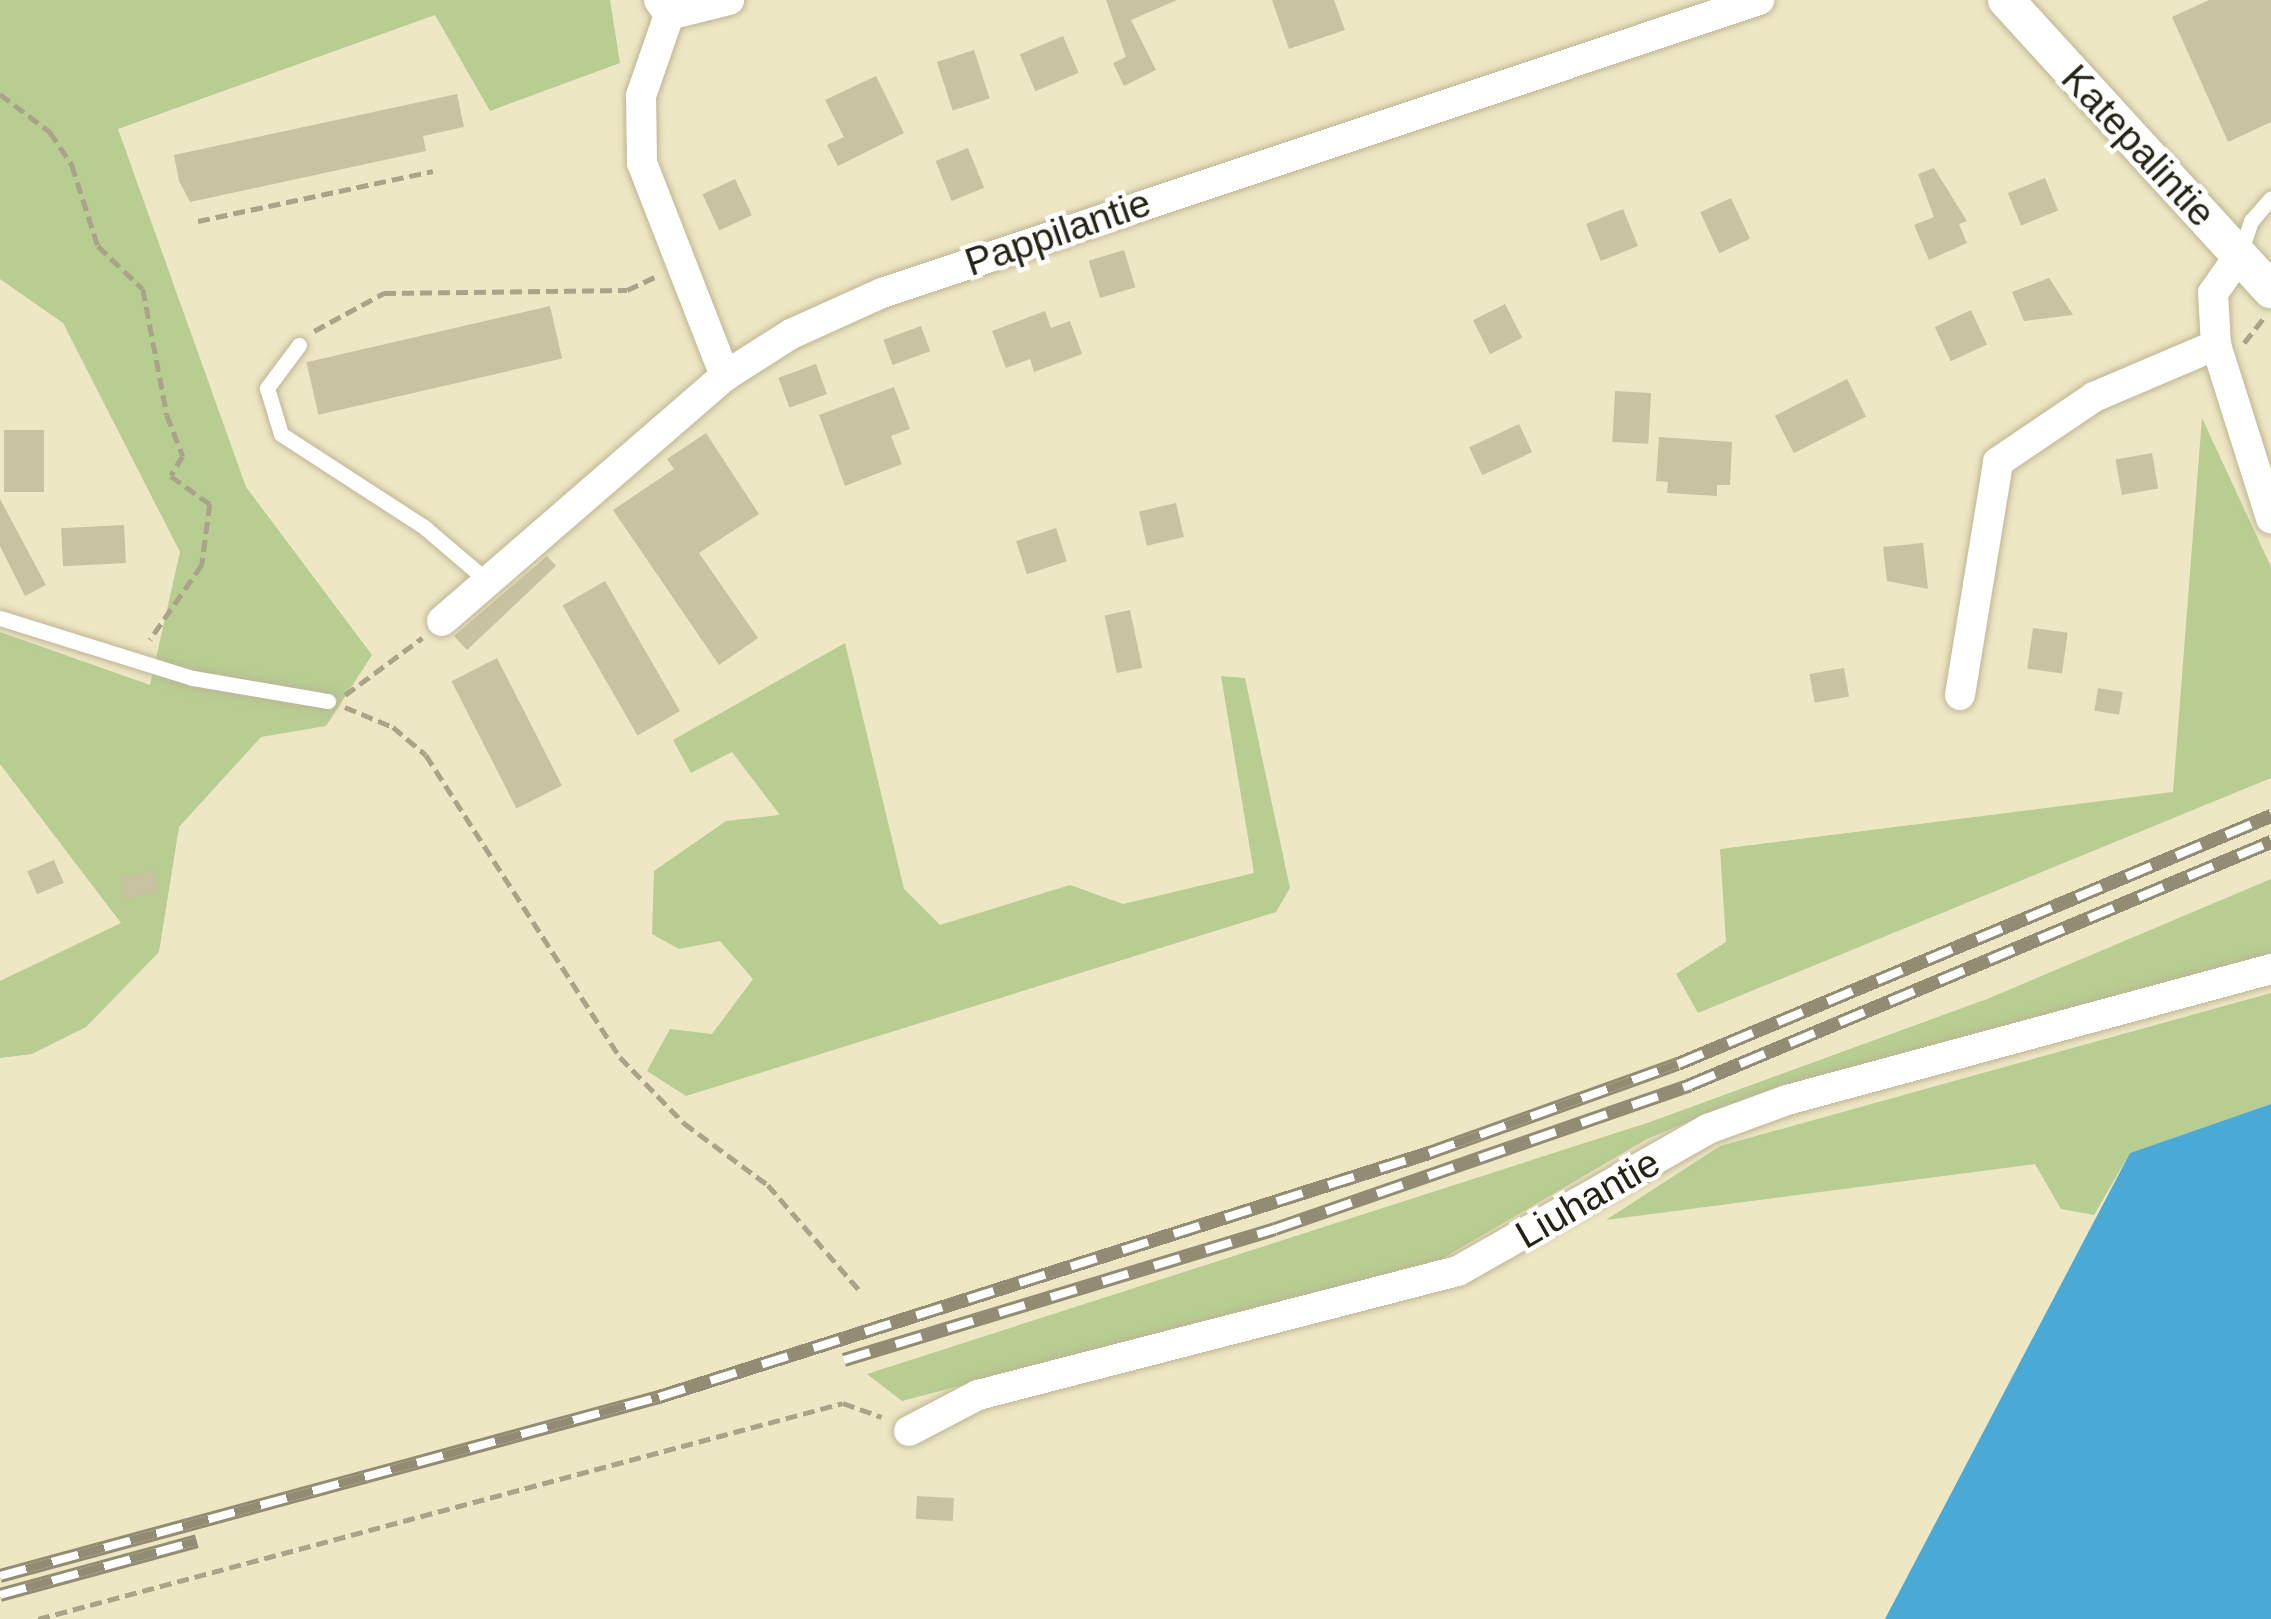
<!DOCTYPE html>
<html>
<head>
<meta charset="utf-8">
<style>
  body { margin:0 }
  #map { position:relative; width:2271px; height:1619px; overflow:hidden; background:#eee7c4; font-family:Helvetica,sans-serif }
  div>[style] { position:absolute }
  .green>* { inset:0; background:#b7cd92 }
  .water>* { inset:0; background:#4baad5 }
  .building>* { inset:0; background:#c9c2a0; transform-origin:0 0 }
  .path>* { height:4.5px; margin-top:-2.25px; transform-origin:0; background:repeating-linear-gradient(90deg,#a9a388 0 12px,transparent 0 18px) }
  .roads { filter:drop-shadow(0 0 3px #bdb594) drop-shadow(0 0 3px #bdb594) }
  .service>* { height:15px; margin:-7.5px; padding:0 7.5px; transform-origin:7.5px; border-radius:7.5px; background:#fff }
  .minor>* { height:30px; margin:-15px; padding:0 15px; transform-origin:15px; border-radius:15px; background:#fff }
  .tertiary>* { height:36px; margin:-18px; padding:0 18px; transform-origin:18px; border-radius:18px; background:#fff }
  .rail>* { height:14px; margin-top:-7px; transform-origin:0; background:repeating-linear-gradient(90deg,#fff 0 27px,#918c73 0 54px); box-sizing:border-box; border-block:3px solid #918c73 }
  span { translate:-50% -50%; white-space:nowrap; text-align:center; line-height:1.15; -webkit-text-stroke:9px #fff; paint-order:stroke }
  .street-label { font-size:39px; color:#262316 }
</style>
</head>
<body>
<div id="map">
  <div class="green">
    <div style="clip-path:polygon(0 0,610px 0,620px 63px,490px 111px,435px 15px,118px 129px,246px 487px,372px 655px,326px 726px,261px 737px,179px 827px,159px 952px,86px 1027px,32px 1054px,0 1058px,0 981px,121px 923px,0 764px,0 632px,150px 685px,180px 552px,63px 323px,0 279px)"></div>
    <div style="clip-path:polygon(2202px 418px,2271px 567px,2271px 778px,1698px 1013px,1676px 974px,1726px 942px,1720px 849px,2173px 792px)"></div>
    <div style="clip-path:polygon(845px 643px,904px 889px,940px 925px,1070px 885px,1123px 904px,1254px 873px,1221px 676px,1245px 678px,1290px 888px,1276px 912px,686px 1096px,647px 1071px,670px 1029px,712px 1034px,753px 979px,720px 941px,679px 949px,652px 934px,654px 871px,726px 821px,780px 815px,732px 752px,691px 773px,673px 740px)"></div>
    <div style="clip-path:polygon(2271px 879px,2271px 953px,1726px 1106px,1647px 1139px,1440px 1260px,902px 1401px,867px 1374px,1650px 1122px,1987px 999px)"></div>
    <div style="clip-path:polygon(2271px 993px,2271px 1104px,2130px 1153px,2094px 1215px,2061px 1209px,2035px 1164px,1606px 1220px,1720px 1146px)"></div>
  </div>
  <div class="water">
    <div style="clip-path:polygon(2271px 1104px,2271px 1619px,1885px 1619px,2130px 1153px)"></div>
  </div>
  <div class="building">
    <div style="clip-path:polygon(1106px 0,1177px 0,1131px 20px,1156px 70px,1124px 86px,1113px 63px,1126px 57px)"></div>
    <div style="clip-path:polygon(1272px 0,1334px 0,1345px 30px,1289px 49px)"></div>
    <div style="clip-path:polygon(2209px 0,2271px 0,2271px 122px,2228px 142px,2172px 17px)"></div>
    <div style="left:1063px;top:36px;width:40px;height:47px;rotate:67deg"></div>
    <div style="left:974px;top:50px;width:51px;height:39px;rotate:72deg"></div>
    <div style="clip-path:polygon(876px 76px,904px 133px,838px 166px,827px 145px,844px 137px,825px 100px)"></div>
    <div style="clip-path:polygon(457px 94px,464px 127px,423px 136px,426px 151px,190px 202px,179px 181px,174px 155px)"></div>
    <div style="left:968px;top:148px;width:43px;height:35px;rotate:68deg"></div>
    <div style="clip-path:polygon(1934px 168px,1967px 221px,1959px 224px,1967px 243px,1929px 260px,1914px 225px,1934px 217px,1918px 174px)"></div>
    <div style="left:2045px;top:178px;width:35px;height:40px;rotate:68deg"></div>
    <div style="left:735px;top:179px;width:40px;height:36px;rotate:65deg"></div>
    <div style="left:1731px;top:198px;width:45px;height:34px;rotate:65deg"></div>
    <div style="left:1623px;top:209px;width:40px;height:40px;rotate:68deg"></div>
    <div style="left:1124px;top:250px;width:39px;height:37px;rotate:73deg"></div>
    <div style="clip-path:polygon(2049px 278px,2073px 315px,2024px 321px,2012px 292px)"></div>
    <div style="left:1505px;top:304px;width:38px;height:36px;rotate:63deg"></div>
    <div style="left:550px;top:306px;width:54px;height:250px;rotate:77deg"></div>
    <div style="left:1971px;top:310px;width:38px;height:40px;rotate:65deg"></div>
    <div style="clip-path:polygon(1045px 311px,1051px 328px,1070px 321px,1082px 354px,1034px 372px,1030px 359px,1006px 368px,992px 331px)"></div>
    <div style="left:921px;top:326px;width:27px;height:40px;rotate:70deg"></div>
    <div style="left:816px;top:364px;width:32px;height:40px;rotate:70deg"></div>
    <div style="left:1847px;top:379px;width:42px;height:81px;rotate:63deg"></div>
    <div style="clip-path:polygon(894px 387px,910px 429px,891px 436px,902px 464px,845px 486px,819px 415px)"></div>
    <div style="left:1615px;top:391px;width:36px;height:51px;rotate:3deg"></div>
    <div style="left:1519px;top:424px;width:31px;height:55px;rotate:65deg"></div>
    <div style="left:4px;top:430px;width:40px;height:62px"></div>
    <div style="clip-path:polygon(706px 433px,759px 514px,699px 553px,758px 638px,719px 665px,613px 510px,674px 469px,667px 459px)"></div>
    <div style="clip-path:polygon(1659px 437px,1732px 442px,1730px 485px,1717px 485px,1717px 496px,1667px 493px,1668px 482px,1656px 481px)"></div>
    <div style="left:2152px;top:453px;width:36px;height:37px;rotate:80deg"></div>
    <div style="clip-path:polygon(0 499px,46px 585px,25px 596px,0 546px)"></div>
    <div style="left:1176px;top:503px;width:35px;height:38px;rotate:77deg"></div>
    <div style="left:124px;top:525px;width:38px;height:63px;rotate:87deg"></div>
    <div style="left:1056px;top:528px;width:35px;height:42px;rotate:72deg"></div>
    <div style="clip-path:polygon(1923px 543px,1928px 589px,1887px 581px,1883px 547px)"></div>
    <div style="clip-path:polygon(547px 556px,556px 566px,467px 650px,454px 636px)"></div>
    <div style="left:605px;top:581px;width:150px;height:49px;rotate:60deg"></div>
    <div style="left:1130px;top:610px;width:59px;height:26px;rotate:78deg"></div>
    <div style="left:2033px;top:628px;width:35px;height:41px;rotate:8deg"></div>
    <div style="left:497px;top:658px;width:143px;height:51px;rotate:63deg"></div>
    <div style="left:1844px;top:668px;width:29px;height:35px;rotate:80deg"></div>
    <div style="left:2098px;top:688px;width:25px;height:23px;rotate:9deg"></div>
    <div style="left:54px;top:860px;width:25px;height:29px;rotate:67deg"></div>
    <div style="left:155px;top:871px;width:22px;height:35px;rotate:80deg"></div>
    <div style="left:917px;top:1496px;width:37px;height:23px;rotate:3deg"></div>
  </div>
  <div class="path">
    <div style="left:0;top:94px;width:63px;rotate:37.2deg"></div>
    <div style="left:50px;top:132px;width:40px;rotate:56deg"></div>
    <div style="left:72px;top:165px;width:85px;rotate:72.2deg"></div>
    <div style="left:98px;top:246px;width:62px;rotate:43.7deg"></div>
    <div style="left:143px;top:289px;width:128px;rotate:79.2deg"></div>
    <div style="left:167px;top:415px;width:44px;rotate:68.7deg"></div>
    <div style="left:183px;top:456px;width:23px;rotate:121deg"></div>
    <div style="left:171px;top:476px;width:48px;rotate:35.7deg"></div>
    <div style="left:210px;top:504px;width:62px;rotate:97.5deg"></div>
    <div style="left:202px;top:565px;width:91px;rotate:124.7deg"></div>
    <div style="left:198px;top:221px;width:240px;rotate:-12deg"></div>
    <div style="left:314px;top:331px;width:80px;rotate:-28.5deg"></div>
    <div style="left:384px;top:293px;width:243px;rotate:-0.7deg"></div>
    <div style="left:627px;top:290px;width:31px;rotate:-25deg"></div>
    <div style="left:2244px;top:343px;width:31px;rotate:-52deg"></div>
    <div style="left:345px;top:695px;width:96px;rotate:-36.5deg"></div>
    <div style="left:345px;top:707px;width:52px;rotate:22.6deg"></div>
    <div style="left:393px;top:727px;width:43px;rotate:40.3deg"></div>
    <div style="left:426px;top:755px;width:359px;rotate:57.3deg"></div>
    <div style="left:620px;top:1057px;width:92px;rotate:45.9deg"></div>
    <div style="left:684px;top:1123px;width:104px;rotate:36.4deg"></div>
    <div style="left:768px;top:1185px;width:143px;rotate:49deg"></div>
    <div style="left:38px;top:1619px;width:833px;rotate:-15.02deg"></div>
    <div style="left:843px;top:1403px;width:41px;rotate:19.7deg"></div>
  </div>
  <div class="roads">
    <div class="service">
      <div style="left:2240px;top:253px;width:34px;rotate:-71deg"></div>
      <div style="left:2251px;top:221px;width:30px;rotate:-49deg"></div>
      <div style="left:299px;top:345px;width:54px;rotate:126.7deg"></div>
      <div style="left:267px;top:388px;width:48px;rotate:73.1deg"></div>
      <div style="left:281px;top:434px;width:171px;rotate:33deg"></div>
      <div style="left:424px;top:527px;width:80px;rotate:40.4deg"></div>
      <div style="left:0;top:618px;width:202px;rotate:17.3deg"></div>
      <div style="left:193px;top:678px;width:137px;rotate:9.7deg"></div>
    </div>
    <div class="minor">
      <div style="left:659px;top:0;width:18px;rotate:56deg"></div>
      <div style="left:669px;top:15px;width:86px;rotate:109.1deg"></div>
      <div style="left:641px;top:96px;width:67px;rotate:89.1deg"></div>
      <div style="left:642px;top:163px;width:229px;rotate:68.7deg"></div>
      <div style="left:669px;top:15px;width:62px;rotate:-14deg"></div>
      <div style="left:2239px;top:256px;width:45px;rotate:125.1deg"></div>
      <div style="left:2213px;top:293px;width:52px;rotate:86.7deg"></div>
      <div style="left:2216px;top:345px;width:182px;rotate:72.4deg"></div>
      <div style="left:442px;top:621px;width:374px;rotate:-40.9deg"></div>
      <div style="left:725px;top:376px;width:78px;rotate:-32.5deg"></div>
      <div style="left:791px;top:334px;width:100px;rotate:-24.3deg"></div>
      <div style="left:882px;top:293px;width:925px;rotate:-18.47deg"></div>
      <div style="left:1960px;top:695px;width:236px;rotate:-80.7deg"></div>
      <div style="left:1998px;top:462px;width:116px;rotate:-34.1deg"></div>
      <div style="left:2094px;top:397px;width:133px;rotate:-23.1deg"></div>
      <div style="left:909px;top:1431px;width:78px;rotate:-27.6deg"></div>
      <div style="left:978px;top:1395px;width:496px;rotate:-14.5deg"></div>
      <div style="left:1458px;top:1271px;width:288px;rotate:-29.6deg"></div>
      <div style="left:1708px;top:1129px;width:84px;rotate:-20.2deg"></div>
      <div style="left:1787px;top:1100px;width:501px;rotate:-15.14deg"></div>
    </div>
    <div class="tertiary">
      <div style="left:2006px;top:0;width:393px;rotate:47.6deg"></div>
    </div>
  </div>
  <div class="rail">
    <div style="left:844px;top:1360px;width:450px;rotate:-16.9deg"></div>
    <div style="left:1275px;top:1229px;width:439px;rotate:-19.1deg"></div>
    <div style="left:1690px;top:1085px;width:630px;rotate:-22.7deg"></div>
    <div style="left:0;top:1576px;width:683px;rotate:-15.2deg"></div>
    <div style="left:659px;top:1397px;width:808px;rotate:-17.58deg"></div>
    <div style="left:1429px;top:1153px;width:264px;rotate:-19.7deg"></div>
    <div style="left:1678px;top:1064px;width:643px;rotate:-22.7deg"></div>
    <div style="left:0;top:1595px;width:204px;rotate:-15.3deg"></div>
  </div>
  <div class="street-label">
    <span style="left:2138px;top:146px;rotate:47deg">Katepalintie</span>
    <span style="left:1058px;top:233px;rotate:-19deg">Pappilantie</span>
    <span style="left:1588px;top:1199px;rotate:-30deg">Liuhantie</span>
  </div>
</div>
</body>
</html>
